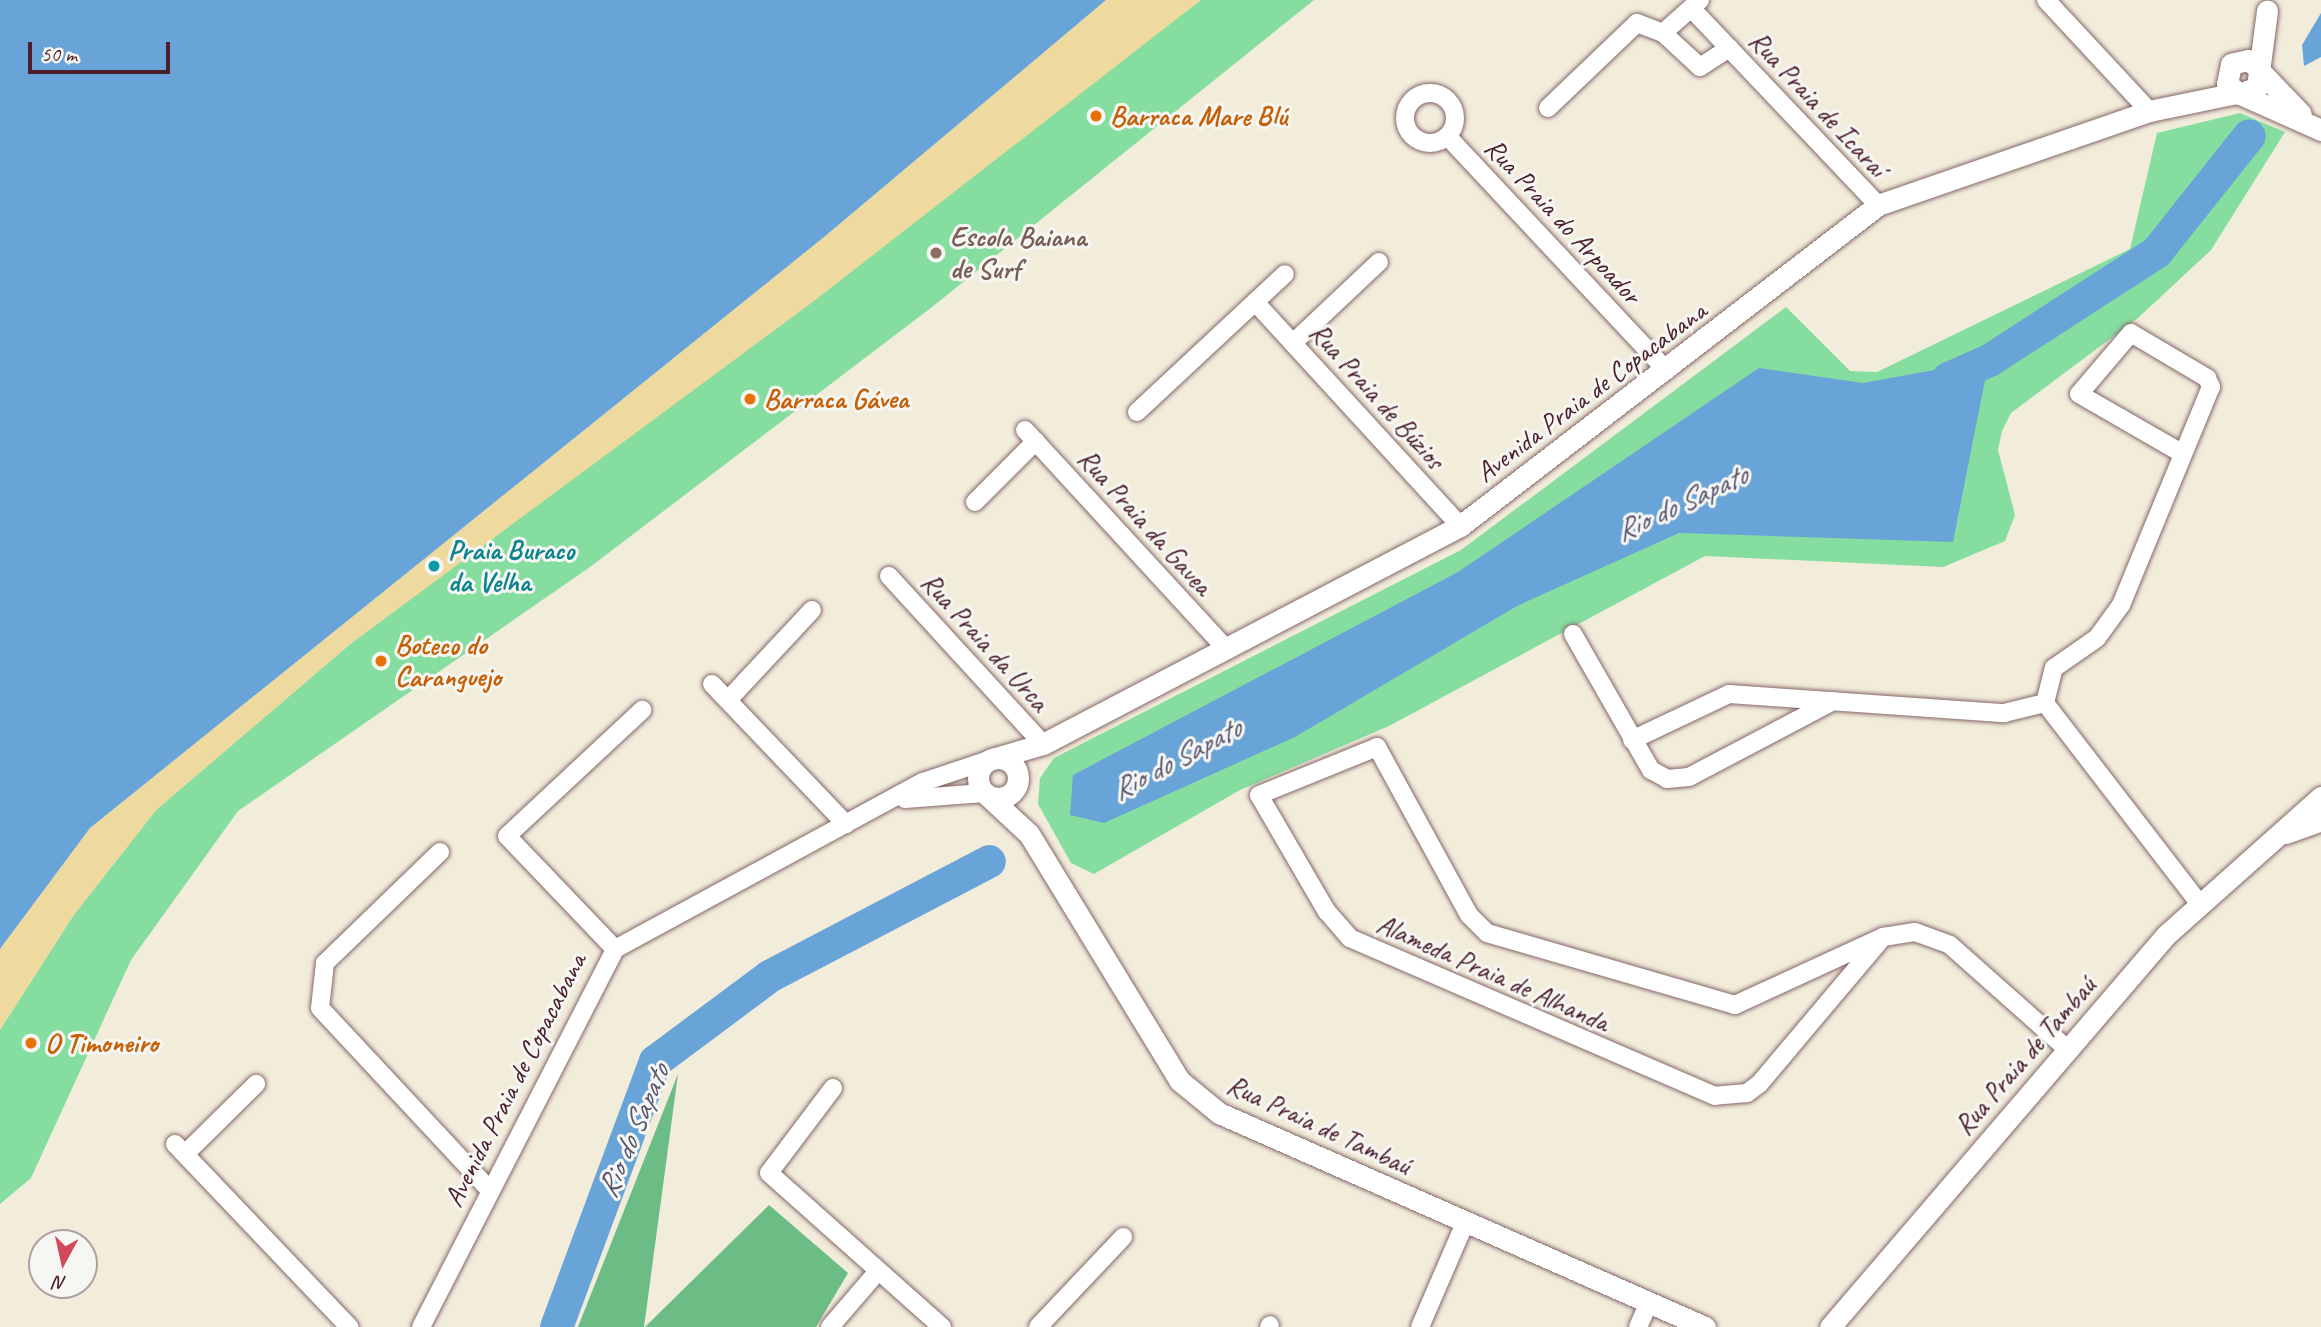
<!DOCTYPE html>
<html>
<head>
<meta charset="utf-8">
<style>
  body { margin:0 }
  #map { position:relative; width:2321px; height:1327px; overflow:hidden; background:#f2ecdb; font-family:Caveat,sans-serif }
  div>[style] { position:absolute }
  .green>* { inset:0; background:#86dda0 }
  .forest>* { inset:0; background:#6cbc86 }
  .sand>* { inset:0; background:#eeda9e }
  .water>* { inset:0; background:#69a4d9 }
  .river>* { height:33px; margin:-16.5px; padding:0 16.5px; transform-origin:16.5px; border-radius:16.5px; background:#69a4d9 }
  .roads { filter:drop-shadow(0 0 2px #856769) drop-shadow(0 0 2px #856769) }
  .minor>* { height:18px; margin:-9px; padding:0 9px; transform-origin:9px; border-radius:9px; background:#fff }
  .minor>.ring { margin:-9px; padding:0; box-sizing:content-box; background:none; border:18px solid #fff; border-radius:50% }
  .tertiary>* { height:21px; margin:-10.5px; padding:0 10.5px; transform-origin:10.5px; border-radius:10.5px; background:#fff }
  .tertiary>.ring { margin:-10.5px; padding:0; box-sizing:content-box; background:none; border:21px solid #fff; border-radius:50% }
  .dots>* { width:19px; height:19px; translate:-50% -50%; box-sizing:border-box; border:4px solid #f6f6f2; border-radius:50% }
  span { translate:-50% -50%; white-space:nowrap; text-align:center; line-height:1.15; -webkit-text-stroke:6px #f6f6f2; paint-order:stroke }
  .street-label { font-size:28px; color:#4a1f2b }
  .food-label { font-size:28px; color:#c56008; font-weight:700 }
  .left { translate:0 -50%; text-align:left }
  .education-label { font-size:28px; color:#785e54; font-weight:700 }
  .culture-label { font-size:28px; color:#0d838f; font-weight:700 }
  .water-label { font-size:30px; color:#565471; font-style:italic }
  .north { position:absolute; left:28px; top:1229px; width:70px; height:70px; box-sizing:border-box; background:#f6f6f2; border:2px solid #b1a0a2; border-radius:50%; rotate:188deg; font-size:19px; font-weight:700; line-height:28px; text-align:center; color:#4a1f2b }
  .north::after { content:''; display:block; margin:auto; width:24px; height:32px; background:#d1495b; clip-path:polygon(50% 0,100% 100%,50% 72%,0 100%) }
  .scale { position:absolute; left:28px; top:42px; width:142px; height:32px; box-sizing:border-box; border:4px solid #4a1f2b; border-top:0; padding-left:9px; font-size:21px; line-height:24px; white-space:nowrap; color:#4a1f2b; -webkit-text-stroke:5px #f6f6f2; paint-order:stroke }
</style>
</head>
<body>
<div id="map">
  <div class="green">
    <div style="clip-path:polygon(1201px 0,1314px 0,932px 307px,590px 567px,238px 811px,131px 960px,31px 1178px,0 1204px,0 1030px,73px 916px,156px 810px,349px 645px)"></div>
    <div style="clip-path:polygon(2240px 113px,2285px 132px,2211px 250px,2138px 318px,2011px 413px,2002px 431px,1998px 450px,2015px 515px,2005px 541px,1943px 567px,1705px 556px,1389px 726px,1240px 790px,1094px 874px,1071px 863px,1038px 804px,1040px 778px,1054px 758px,1461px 550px,1786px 307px,1850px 371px,1877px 372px,2130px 249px,2157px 133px)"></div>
  </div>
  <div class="forest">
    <div style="clip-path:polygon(678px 1074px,644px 1327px,578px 1327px)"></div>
    <div style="clip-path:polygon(769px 1205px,848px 1273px,816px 1327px,645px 1327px)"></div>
  </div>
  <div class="sand">
    <div style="clip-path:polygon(1106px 0,1201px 0,814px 301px,349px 645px,156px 810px,73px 916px,0 1030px,0 949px,90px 828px,824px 237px)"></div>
  </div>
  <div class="water">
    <div style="clip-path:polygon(0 0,1106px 0,824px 237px,90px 828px,0 949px)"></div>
    <div style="clip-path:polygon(2321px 13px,2321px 57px,2304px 66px,2302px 45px)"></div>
    <div style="clip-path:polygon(1989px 360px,1953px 542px,1679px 533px,1517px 606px,1295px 737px,1104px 823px,1070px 815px,1073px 775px,1458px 572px,1759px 368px,1863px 383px)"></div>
  </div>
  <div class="river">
    <div style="left:1948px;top:378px;width:45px;rotate:-23.7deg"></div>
    <div style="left:1989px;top:360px;width:199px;rotate:-32.9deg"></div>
    <div style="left:2156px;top:252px;width:149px;rotate:-51.5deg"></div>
    <div style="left:556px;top:1327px;width:284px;rotate:-69.6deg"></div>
    <div style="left:655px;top:1061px;width:142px;rotate:-36.7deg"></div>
    <div style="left:769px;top:976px;width:248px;rotate:-27.6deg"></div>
  </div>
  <div class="roads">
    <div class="minor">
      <div style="left:1700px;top:0;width:50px;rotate:138.3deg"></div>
      <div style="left:1663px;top:33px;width:50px;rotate:42.6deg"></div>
      <div style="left:1700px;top:67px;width:35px;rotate:-33deg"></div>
      <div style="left:2046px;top:0;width:151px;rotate:47.1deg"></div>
      <div style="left:1691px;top:8px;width:272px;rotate:46.5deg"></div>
      <div class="ring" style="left:1405px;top:93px;width:32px;height:32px"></div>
      <div style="left:1548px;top:108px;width:123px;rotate:-43.7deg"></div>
      <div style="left:1637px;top:23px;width:28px;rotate:21deg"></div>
      <div style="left:1448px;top:137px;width:320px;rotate:46.9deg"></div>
      <div style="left:1255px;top:302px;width:304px;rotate:47.5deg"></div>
      <div style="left:1293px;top:343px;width:118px;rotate:-43.3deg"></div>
      <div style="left:1137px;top:412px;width:202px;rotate:-43deg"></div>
      <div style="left:1025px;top:430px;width:299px;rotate:47.4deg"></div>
      <div style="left:975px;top:502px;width:86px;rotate:-45deg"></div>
      <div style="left:889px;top:576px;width:228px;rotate:47.5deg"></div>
      <div style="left:1573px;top:634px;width:157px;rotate:60.2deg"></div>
      <div style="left:1651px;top:770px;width:18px;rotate:29deg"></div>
      <div style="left:1667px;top:779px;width:22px;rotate:-5deg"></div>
      <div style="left:1689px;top:777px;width:163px;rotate:-27.8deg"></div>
      <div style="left:712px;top:684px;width:194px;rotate:46.3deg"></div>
      <div style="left:728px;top:700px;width:123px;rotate:-47deg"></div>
      <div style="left:2045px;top:703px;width:36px;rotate:-76deg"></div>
      <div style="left:2054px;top:668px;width:52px;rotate:-34.9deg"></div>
      <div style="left:2097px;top:638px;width:41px;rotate:-54deg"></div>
      <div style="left:2121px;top:605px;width:236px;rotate:-67.6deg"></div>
      <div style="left:2211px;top:387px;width:10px;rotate:-114deg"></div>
      <div style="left:2207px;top:378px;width:88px;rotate:-149.4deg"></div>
      <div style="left:2131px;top:333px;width:80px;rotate:130.4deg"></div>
      <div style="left:2079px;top:394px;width:116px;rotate:29.9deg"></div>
      <div style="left:1632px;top:740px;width:107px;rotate:-25.4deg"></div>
      <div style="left:1729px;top:694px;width:276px;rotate:4deg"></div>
      <div style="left:2004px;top:713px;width:42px;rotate:-13.7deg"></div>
      <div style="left:2045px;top:703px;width:251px;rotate:52.4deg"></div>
      <div style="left:905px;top:799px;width:79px;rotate:-4.3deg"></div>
      <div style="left:440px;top:852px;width:160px;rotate:136deg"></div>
      <div style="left:325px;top:963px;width:45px;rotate:96.3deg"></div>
      <div style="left:320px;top:1008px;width:248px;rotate:47deg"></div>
      <div style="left:1883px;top:937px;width:192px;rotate:130.1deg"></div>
      <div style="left:1759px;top:1084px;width:15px;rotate:143deg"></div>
      <div style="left:1747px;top:1093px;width:32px;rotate:175deg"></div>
      <div style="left:1715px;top:1096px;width:398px;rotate:-156.6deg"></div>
      <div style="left:1350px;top:938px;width:35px;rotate:-131deg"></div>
      <div style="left:1327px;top:912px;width:135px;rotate:-120.2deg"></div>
      <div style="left:1259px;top:795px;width:127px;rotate:-22.1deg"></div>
      <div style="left:1377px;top:747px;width:192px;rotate:61.3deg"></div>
      <div style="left:1469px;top:915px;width:25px;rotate:45deg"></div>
      <div style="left:1487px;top:933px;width:258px;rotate:16.2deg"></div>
      <div style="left:1735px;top:1005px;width:163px;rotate:-24.7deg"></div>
      <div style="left:1883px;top:937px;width:32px;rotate:-9deg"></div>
      <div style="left:1915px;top:932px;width:37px;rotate:20deg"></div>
      <div style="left:1950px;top:945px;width:157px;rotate:41.6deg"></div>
      <div style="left:615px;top:949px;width:156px;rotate:-133.7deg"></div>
      <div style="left:507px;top:836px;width:185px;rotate:-43deg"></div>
      <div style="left:833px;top:1088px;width:106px;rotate:127deg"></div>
      <div style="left:769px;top:1173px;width:232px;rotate:41.7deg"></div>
      <div style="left:175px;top:1144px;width:253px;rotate:46.4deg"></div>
      <div style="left:185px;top:1154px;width:100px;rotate:-44.6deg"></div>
      <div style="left:421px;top:1327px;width:425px;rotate:-62.8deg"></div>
      <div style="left:615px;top:949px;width:350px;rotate:-28.5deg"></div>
      <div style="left:923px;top:782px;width:70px;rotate:-18.4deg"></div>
      <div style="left:830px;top:1327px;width:74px;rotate:-49.4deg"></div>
      <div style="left:1038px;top:1327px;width:124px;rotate:-46.6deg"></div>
      <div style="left:1269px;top:1327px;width:2px;rotate:-63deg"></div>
      <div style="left:1420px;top:1327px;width:113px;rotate:-66.6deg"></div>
      <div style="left:1638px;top:1327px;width:27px;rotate:-66deg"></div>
    </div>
    <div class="tertiary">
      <div style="left:2257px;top:67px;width:11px;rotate:-142deg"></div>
      <div style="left:2248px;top:60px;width:17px;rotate:167deg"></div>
      <div style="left:2231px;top:64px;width:20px;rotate:101deg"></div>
      <div style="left:2227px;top:84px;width:16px;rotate:38deg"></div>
      <div style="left:2240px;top:94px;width:18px;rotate:-22deg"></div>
      <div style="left:2257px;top:87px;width:77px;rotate:-82.5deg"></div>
      <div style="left:2258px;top:69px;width:62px;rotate:46.3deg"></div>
      <div style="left:2240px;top:94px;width:89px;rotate:24deg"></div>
      <div class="ring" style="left:978px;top:758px;width:19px;height:19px"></div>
      <div style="left:992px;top:759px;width:53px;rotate:-16.4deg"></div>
      <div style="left:1043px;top:744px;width:471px;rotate:-27.6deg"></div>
      <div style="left:1460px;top:526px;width:527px;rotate:-37.52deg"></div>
      <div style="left:1878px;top:205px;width:287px;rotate:-19.1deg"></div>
      <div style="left:2149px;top:111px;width:90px;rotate:-11.6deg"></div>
      <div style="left:987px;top:795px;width:57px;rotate:42.9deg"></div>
      <div style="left:1029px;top:834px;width:289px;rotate:58.6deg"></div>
      <div style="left:1180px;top:1081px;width:50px;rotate:39.4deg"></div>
      <div style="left:1219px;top:1113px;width:531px;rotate:23.77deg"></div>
      <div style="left:2286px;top:833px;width:37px;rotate:-20deg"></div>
      <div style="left:1830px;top:1327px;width:516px;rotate:-49.4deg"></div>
      <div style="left:2166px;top:935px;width:208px;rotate:-41.7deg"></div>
    </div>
  </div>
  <div class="dots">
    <div style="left:1096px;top:116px;background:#e8710a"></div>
    <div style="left:936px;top:253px;background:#8d6e63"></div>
    <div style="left:750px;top:399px;background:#e8710a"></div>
    <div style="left:434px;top:566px;background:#0f9aa8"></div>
    <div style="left:381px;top:661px;background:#e8710a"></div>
    <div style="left:31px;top:1043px;background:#e8710a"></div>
  </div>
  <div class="street-label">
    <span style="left:1818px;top:104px;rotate:47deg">Rua Praia de Icaraí</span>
    <span style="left:1563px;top:221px;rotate:47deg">Rua Praia do Arpoador</span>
    <span style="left:1591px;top:392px;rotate:-37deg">Avenida Praia de Copacabana</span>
    <span style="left:1377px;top:396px;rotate:48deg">Rua Praia de Búzios</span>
    <span style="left:1145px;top:522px;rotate:48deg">Rua Praia da Gavea</span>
    <span style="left:985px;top:642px;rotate:48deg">Rua Praia da Urca</span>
    <span style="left:1493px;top:973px;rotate:24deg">Alameda Praia de Alhanda</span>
    <span style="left:2025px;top:1056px;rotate:-49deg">Rua Praia de Tambaú</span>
    <span style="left:515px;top:1080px;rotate:-63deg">Avenida Praia de Copacabana</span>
    <span style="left:1319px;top:1125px;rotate:25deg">Rua Praia de Tambaú</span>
  </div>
  <div class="food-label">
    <span class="left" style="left:1110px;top:116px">Barraca Mare Blú</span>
    <span class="left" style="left:764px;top:399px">Barraca Gávea</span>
    <span class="left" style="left:395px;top:661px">Boteco do<br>Caranguejo</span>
    <span class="left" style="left:45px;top:1043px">O Timoneiro</span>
  </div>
  <div class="education-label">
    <span class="left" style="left:950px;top:253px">Escola Baiana<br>de Surf</span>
  </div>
  <div class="culture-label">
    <span class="left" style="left:448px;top:566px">Praia Buraco<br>da Velha</span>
  </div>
  <div class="water-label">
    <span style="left:1681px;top:503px;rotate:-25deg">Rio do Sapato</span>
    <span style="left:1176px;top:759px;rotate:-28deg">Rio do Sapato</span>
    <span style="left:633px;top:1131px;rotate:-67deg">Rio do Sapato</span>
  </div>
  <div class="north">N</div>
  <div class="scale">50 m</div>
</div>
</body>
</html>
